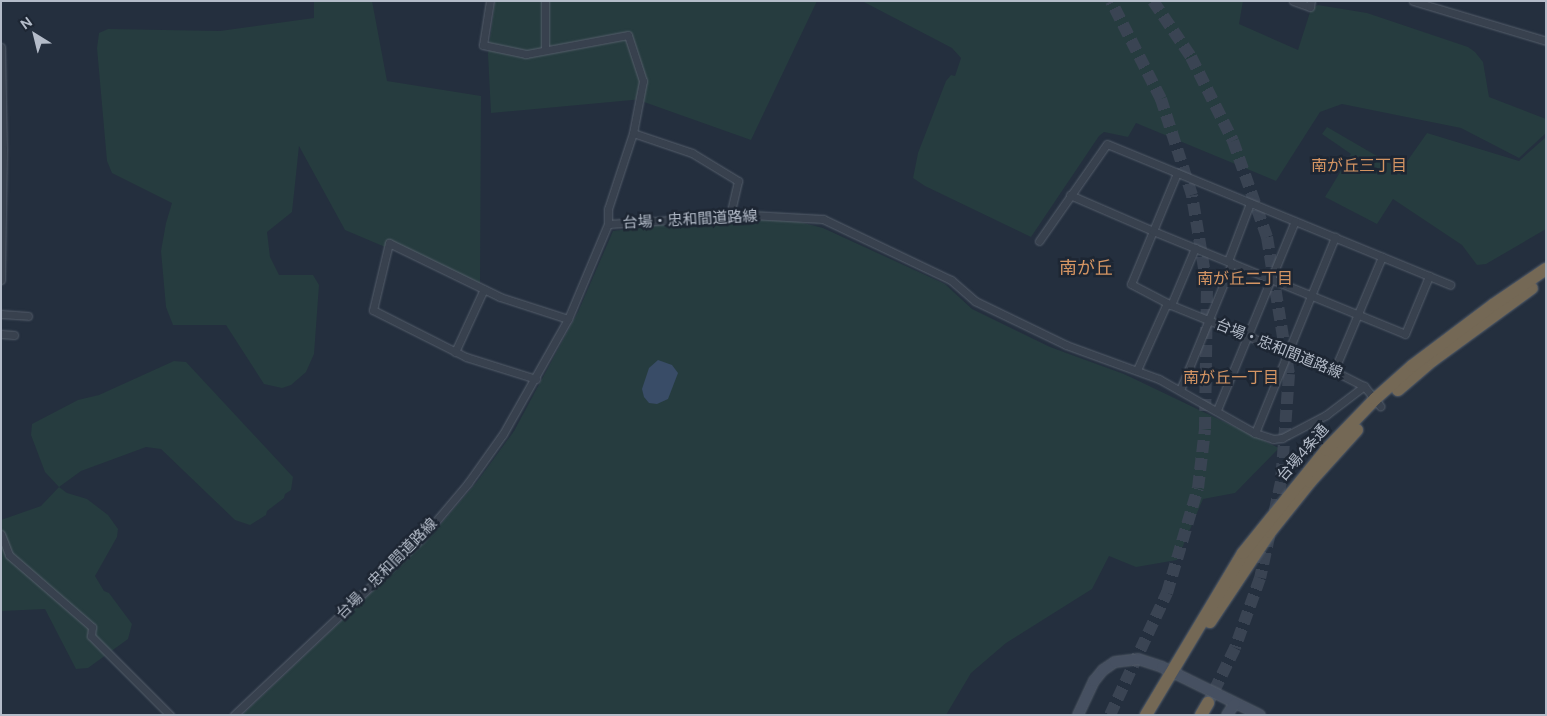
<!DOCTYPE html>
<html>
<head>
<meta charset="utf-8">
<style>
  body { margin:0 }
  #map { position:relative; width:1547px; height:716px; overflow:hidden; background:#242f3e; font-family:"DM Sans","Noto Sans JP",sans-serif }
  div>[style] { position:absolute }
  .green>* { inset:0; background:#263c3f }
  .water>* { inset:0; background:#394c67 }
  .highway-tunnel>* { height:12px; margin-top:-6px; transform-origin:0; background:repeating-linear-gradient(90deg,#3a4453 0 12px,transparent 0 18px) }
  .roads { filter:drop-shadow(0 0 1px #565f6c) drop-shadow(0 0 1px #565f6c) }
  .street>* { height:7px; margin:-3.5px; padding:0 3.5px; transform-origin:3.5px; border-radius:3.5px; background:#38414e }
  .secondary>* { height:10px; margin:-5px; padding:0 5px; transform-origin:5px; border-radius:5px; background:#465061 }
  .highway>* { height:12px; margin:-6px; padding:0 6px; transform-origin:6px; border-radius:6px; background:#746855 }
  span { translate:-50% -50%; white-space:nowrap; text-align:center; line-height:1.15; -webkit-text-stroke:5px #1d2633; paint-order:stroke }
  .street-label { font-size:15px; color:#b4bcc9 }
  .neighbourhood-label { font-size:16px; color:#d59563 }
  .quarter-label { font-size:18px; color:#d59563 }
  .frame { position:absolute; inset:0; border:2px solid #b4bcc9; pointer-events:none }
  .north { position:absolute; left:10px; top:10px; width:50px; height:50px; -webkit-text-stroke:4px #1d2633; paint-order:stroke; rotate:324deg; font-size:14px; font-weight:700; line-height:20px; text-align:center; color:#b4bcc9 }
  .north::after { content:''; display:block; margin:auto; width:18px; height:22px; background:#b4bcc9; clip-path:polygon(50% 0,100% 100%,50% 72%,0 100%) }
</style>
</head>
<body>
<div id="map">
  <div class="green">
    <div style="clip-path:polygon(314px 1px,372px 1px,387px 81px,481px 96px,480px 287px,389px 243px,385px 247px,345px 230px,299px 146px,292px 212px,267px 232px,270px 257px,279px 275px,313px 275px,319px 285px,314px 354px,306px 372px,291px 385px,282px 388px,264px 384px,226px 325px,173px 325px,166px 307px,161px 251px,166px 223px,172px 203px,112px 173px,107px 161px,97px 48px,99px 33px,108px 29px,220px 31px,314px 18px)"></div>
    <div style="clip-path:polygon(495px 1px,817px 1px,751px 140px,644px 102px,643px 99px,491px 113px,488px 54px)"></div>
    <div style="clip-path:polygon(862px 1px,1243px 1px,1239px 24px,1298px 50px,1311px 9px,1318px 5px,1367px 13px,1468px 47px,1475px 52px,1483px 62px,1489px 97px,1546px 119px,1546px 133px,1519px 158px,1461px 128px,1342px 104px,1320px 112px,1276px 181px,1136px 123px,1128px 137px,1104px 132px,1099px 136px,1031px 237px,925px 186px,913px 178px,918px 153px,946px 81px,951px 75px,955px 76px,961px 58px,952px 48px)"></div>
    <div style="clip-path:polygon(1327px 127px,1401px 170px,1427px 133px,1519px 161px,1546px 137px,1546px 229px,1486px 264px,1477px 265px,1462px 245px,1393px 199px,1377px 224px,1325px 197px,1351px 154px,1322px 134px)"></div>
    <div style="clip-path:polygon(711px 218px,796px 221px,823px 228px,945px 284px,972px 309px,1050px 347px,1124px 374px,1279px 448px,1235px 493px,1203px 499px,1177px 560px,1136px 567px,1109px 556px,1092px 589px,1006px 643px,971px 673px,946px 715px,242px 715px,428px 539px,476px 483px,514px 431px,578px 312px,613px 231px)"></div>
    <div style="clip-path:polygon(174px 361px,186px 362px,293px 477px,291px 490px,285px 494px,284px 498px,267px 511px,266px 515px,250px 525px,235px 520px,161px 449px,146px 447px,81px 471px,59px 487px,67px 493px,87px 499px,108px 515px,118px 529px,117px 537px,95px 576px,104px 591px,109px 593px,132px 624px,128px 639px,88px 668px,76px 669px,45px 609px,1px 611px,1px 520px,41px 506px,59px 487px,45px 472px,31px 435px,32px 424px,78px 400px,99px 395px)"></div>
  </div>
  <div class="water">
    <div style="clip-path:polygon(658px 360px,672px 365px,678px 373px,668px 399px,657px 404px,649px 403px,644px 397px,642px 389px,649px 368px)"></div>
  </div>
  <div class="highway-tunnel">
    <div style="left:1153px;top:1px;width:68px;rotate:55.8deg"></div>
    <div style="left:1191px;top:57px;width:94px;rotate:63.4deg"></div>
    <div style="left:1233px;top:141px;width:102px;rotate:70.5deg"></div>
    <div style="left:1267px;top:237px;width:139px;rotate:80.9deg"></div>
    <div style="left:1289px;top:374px;width:108px;rotate:94.2deg"></div>
    <div style="left:1281px;top:482px;width:98px;rotate:102.3deg"></div>
    <div style="left:1260px;top:578px;width:74px;rotate:109.7deg"></div>
    <div style="left:1235px;top:648px;width:61px;rotate:116.1deg"></div>
    <div style="left:1110px;top:715px;width:135px;rotate:-65deg"></div>
    <div style="left:1167px;top:593px;width:109px;rotate:-73.6deg"></div>
    <div style="left:1198px;top:488px;width:59px;rotate:-83.2deg"></div>
    <div style="left:1205px;top:429px;width:143px;rotate:-89.2deg"></div>
    <div style="left:1207px;top:286px;width:92px;rotate:-99.4deg"></div>
    <div style="left:1192px;top:195px;width:101px;rotate:-107.9deg"></div>
    <div style="left:1161px;top:99px;width:110px;rotate:-117deg"></div>
  </div>
  <div class="roads">
    <div class="street">
      <div style="left:545px;top:1px;width:49px;rotate:90deg"></div>
      <div style="left:1293px;top:1px;width:18px;rotate:19deg"></div>
      <div style="left:1310px;top:7px;width:6px;rotate:-81deg"></div>
      <div style="left:1413px;top:1px;width:139px;rotate:16.7deg"></div>
      <div style="left:1px;top:47px;width:102px;rotate:88.9deg"></div>
      <div style="left:3px;top:149px;width:131px;rotate:90.9deg"></div>
      <div style="left:633px;top:133px;width:62px;rotate:18.7deg"></div>
      <div style="left:692px;top:153px;width:54px;rotate:31.3deg"></div>
      <div style="left:738px;top:181px;width:36px;rotate:103deg"></div>
      <div style="left:1177px;top:173px;width:120px;rotate:112.5deg"></div>
      <div style="left:1131px;top:284px;width:45px;rotate:27.7deg"></div>
      <div style="left:1171px;top:305px;width:176px;rotate:22deg"></div>
      <div style="left:1334px;top:371px;width:34px;rotate:27deg"></div>
      <div style="left:1364px;top:386px;width:26px;rotate:51deg"></div>
      <div style="left:1070px;top:195px;width:90px;rotate:23.4deg"></div>
      <div style="left:1153px;top:231px;width:272px;rotate:22.2deg"></div>
      <div style="left:1405px;top:334px;width:63px;rotate:-67.5deg"></div>
      <div style="left:608px;top:224px;width:143px;rotate:-3.6deg"></div>
      <div style="left:751px;top:215px;width:72px;rotate:3.2deg"></div>
      <div style="left:823px;top:219px;width:142px;rotate:25.5deg"></div>
      <div style="left:951px;top:280px;width:32px;rotate:41deg"></div>
      <div style="left:975px;top:301px;width:101px;rotate:25.8deg"></div>
      <div style="left:1066px;top:345px;width:99px;rotate:20.1deg"></div>
      <div style="left:1159px;top:379px;width:110px;rotate:29.4deg"></div>
      <div style="left:1255px;top:433px;width:19px;rotate:18deg"></div>
      <div style="left:1273px;top:439px;width:9px;rotate:-6deg"></div>
      <div style="left:1282px;top:438px;width:50px;rotate:-27.6deg"></div>
      <div style="left:1326px;top:415px;width:48px;rotate:-37.3deg"></div>
      <div style="left:1039px;top:241px;width:118px;rotate:-55deg"></div>
      <div style="left:1107px;top:144px;width:371px;rotate:22.3deg"></div>
      <div style="left:1228px;top:261px;width:62px;rotate:-69.2deg"></div>
      <div style="left:1171px;top:305px;width:62px;rotate:-67.2deg"></div>
      <div style="left:1px;top:314px;width:27px;rotate:4deg"></div>
      <div style="left:1px;top:334px;width:13px;rotate:4deg"></div>
      <div style="left:455px;top:352px;width:69px;rotate:-65.3deg"></div>
      <div style="left:1137px;top:370px;width:73px;rotate:-65.9deg"></div>
      <div style="left:1334px;top:371px;width:124px;rotate:-67.2deg"></div>
      <div style="left:536px;top:379px;width:73px;rotate:-162.6deg"></div>
      <div style="left:466px;top:357px;width:104px;rotate:-153.2deg"></div>
      <div style="left:373px;top:310px;width:69px;rotate:-76.6deg"></div>
      <div style="left:389px;top:243px;width:123px;rotate:25.9deg"></div>
      <div style="left:500px;top:297px;width:71px;rotate:17.9deg"></div>
      <div style="left:1180px;top:390px;width:137px;rotate:-67.7deg"></div>
      <div style="left:1217px;top:410px;width:204px;rotate:-67.6deg"></div>
      <div style="left:1255px;top:433px;width:212px;rotate:-67.8deg"></div>
      <div style="left:1px;top:534px;width:22px;rotate:69deg"></div>
      <div style="left:9px;top:555px;width:110px;rotate:40.9deg"></div>
      <div style="left:92px;top:627px;width:9px;rotate:96deg"></div>
      <div style="left:91px;top:636px;width:112px;rotate:45deg"></div>
      <div style="left:234px;top:715px;width:255px;rotate:-43.3deg"></div>
      <div style="left:420px;top:540px;width:75px;rotate:-49.9deg"></div>
      <div style="left:468px;top:483px;width:60px;rotate:-54.5deg"></div>
      <div style="left:503px;top:434px;width:132px;rotate:-60.5deg"></div>
      <div style="left:568px;top:319px;width:103px;rotate:-67.2deg"></div>
      <div style="left:608px;top:224px;width:15px;rotate:-90deg"></div>
      <div style="left:608px;top:209px;width:80px;rotate:-71.8deg"></div>
      <div style="left:633px;top:133px;width:53px;rotate:-79.1deg"></div>
      <div style="left:643px;top:81px;width:48px;rotate:-108.1deg"></div>
      <div style="left:628px;top:35px;width:104px;rotate:169.4deg"></div>
      <div style="left:526px;top:54px;width:44px;rotate:-168.2deg"></div>
      <div style="left:483px;top:45px;width:45px;rotate:-81deg"></div>
    </div>
    <div class="secondary">
      <div style="left:1078px;top:715px;width:38px;rotate:-65deg"></div>
      <div style="left:1094px;top:681px;width:14px;rotate:-51deg"></div>
      <div style="left:1103px;top:670px;width:14px;rotate:-34deg"></div>
      <div style="left:1115px;top:662px;width:23px;rotate:-7deg"></div>
      <div style="left:1138px;top:659px;width:25px;rotate:18deg"></div>
      <div style="left:1162px;top:667px;width:109px;rotate:26.1deg"></div>
      <div style="left:1227px;top:715px;width:14px;rotate:-56deg"></div>
    </div>
    <div class="highway">
      <div style="left:1398px;top:390px;width:46px;rotate:-40.6deg"></div>
      <div style="left:1433px;top:360px;width:122px;rotate:-36deg"></div>
      <div style="left:1210px;top:622px;width:108px;rotate:-56.3deg"></div>
      <div style="left:1270px;top:532px;width:64px;rotate:-51.3deg"></div>
      <div style="left:1310px;top:482px;width:70px;rotate:-47.9deg"></div>
      <div style="left:1146px;top:715px;width:189px;rotate:-59.1deg"></div>
      <div style="left:1243px;top:553px;width:132px;rotate:-51.1deg"></div>
      <div style="left:1326px;top:450px;width:71px;rotate:-46.1deg"></div>
      <div style="left:1375px;top:399px;width:50px;rotate:-41.7deg"></div>
      <div style="left:1412px;top:366px;width:101px;rotate:-37deg"></div>
      <div style="left:1493px;top:305px;width:64px;rotate:-34.2deg"></div>
      <div style="left:1201px;top:715px;width:14px;rotate:-60deg"></div>
    </div>
  </div>
  <div class="street-label">
    <span style="left:690px;top:220px;rotate:-3deg">台場・忠和間道路線</span>
    <span style="left:1279px;top:349px;rotate:22deg">台場・忠和間道路線</span>
    <span style="left:1303px;top:453px;rotate:-49deg">台場4条通</span>
    <span style="left:387px;top:569px;rotate:-45deg">台場・忠和間道路線</span>
  </div>
  <div class="neighbourhood-label">
    <span style="left:1359px;top:166px">南が丘三丁目</span>
    <span style="left:1245px;top:279px">南が丘二丁目</span>
    <span style="left:1231px;top:378px">南が丘一丁目</span>
  </div>
  <div class="quarter-label">
    <span style="left:1086px;top:268px">南が丘</span>
  </div>
  <div class="frame"></div>
  <div class="north">N</div>
</div>
</body>
</html>
